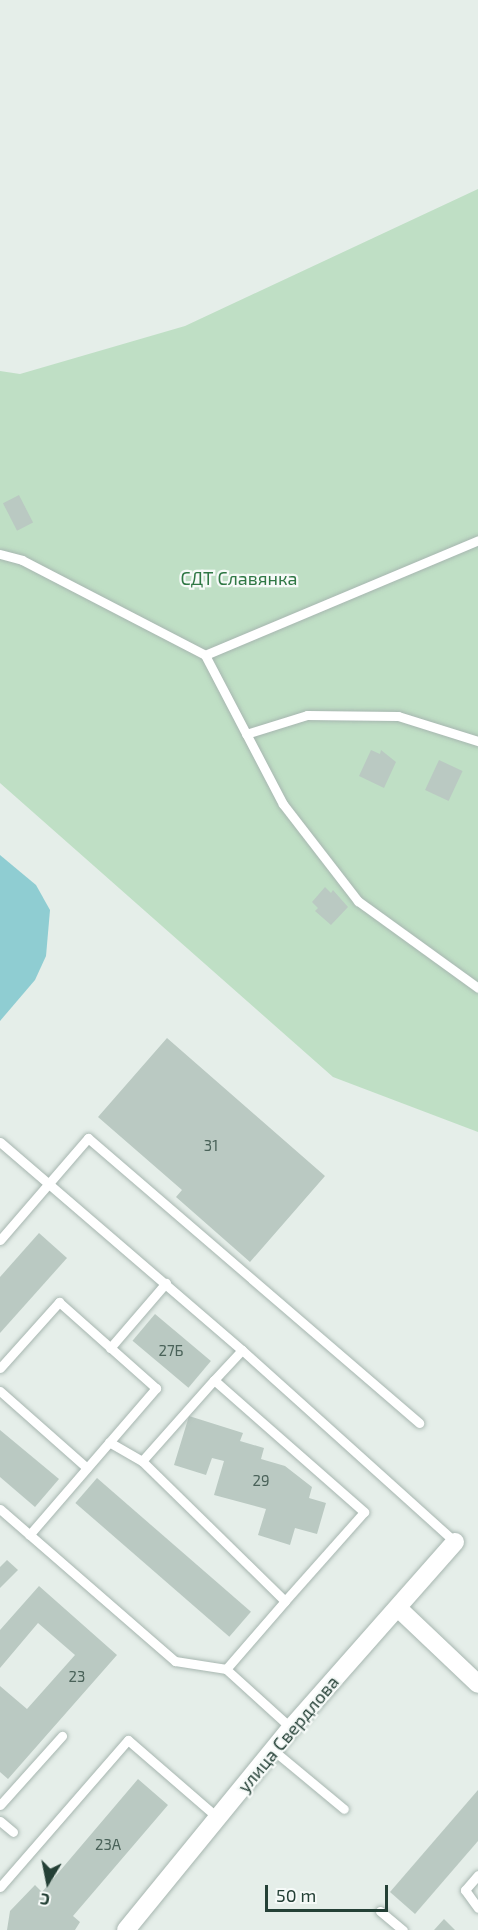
<!DOCTYPE html>
<html>
<head>
<meta charset="utf-8">
<style>
  body { margin:0 }
  #map { position:relative; width:478px; height:1930px; overflow:hidden; background:#e5eee9; font-family:"Exo 2",sans-serif }
  div>[style] { position:absolute }
  .green>* { inset:0; background:#bfdfc5 }
  .water>* { inset:0; background:#8fcdd2 }
  .building>* { inset:0; background:#bac9c2; transform-origin:0 0 }
  .roads { filter:drop-shadow(0 0 2px #a7b6b0) drop-shadow(0 0 2px #a7b6b0) }
  .lane>* { height:9px; margin:-4.5px; padding:0 4.5px; transform-origin:4.5px; border-radius:4.5px; background:#fff }
  .street>* { height:18px; margin:-9px; padding:0 9px; transform-origin:9px; border-radius:9px; background:#fff }
  span { translate:-50% -50%; white-space:nowrap; text-align:center; line-height:1.15; -webkit-text-stroke:4.5px #f6faf8; paint-order:stroke }
  .number-label { font-size:15px; color:#4a6259 }
  .number-label span { -webkit-text-stroke-width:0 }
  .park-label { font-size:18px; color:#2f7744 }
  .street-label { font-size:18px; color:#244036 }
  .north { position:absolute; left:18px; top:1852px; width:60px; height:60px; -webkit-text-stroke:4px #f6faf8; paint-order:stroke; rotate:190deg; font-size:16px; font-weight:700; line-height:24px; text-align:center; color:#244036 }
  .north::after { content:''; display:block; margin:auto; width:21px; height:27px; background:#244036; clip-path:polygon(50% 0,100% 100%,50% 72%,0 100%) }
  .scale { position:absolute; left:265px; top:1885px; width:123px; height:27px; box-sizing:border-box; border:3px solid #244036; border-top:0; padding-left:8px; font-size:18px; line-height:21px; white-space:nowrap; color:#244036; -webkit-text-stroke:4px #f6faf8; paint-order:stroke }
</style>
</head>
<body>
<div id="map">
  <div class="green">
    <div style="clip-path:polygon(478px 189px,478px 1132px,333px 1077px,0 783px,0 371px,20px 374px,185px 326px)"></div>
  </div>
  <div class="water">
    <div style="clip-path:polygon(0 855px,36px 885px,50px 910px,46px 956px,35px 980px,0 1021px)"></div>
  </div>
  <div class="building">
    <div style="left:19px;top:495px;width:31px;height:18px;rotate:63deg"></div>
    <div style="clip-path:polygon(371px 750px,380px 754px,381px 750px,396px 762px,384px 788px,359px 776px)"></div>
    <div style="left:439px;top:760px;width:26px;height:33px;rotate:25deg"></div>
    <div style="clip-path:polygon(325px 887px,331px 893px,333px 890px,348px 907px,331px 925px,315px 911px,318px 908px,312px 902px)"></div>
    <div style="clip-path:polygon(167px 1038px,325px 1176px,250px 1262px,176px 1197px,182px 1190px,98px 1117px)"></div>
    <div style="clip-path:polygon(39px 1233px,67px 1258px,0 1333px,0 1277px)"></div>
    <div style="left:155px;top:1314px;width:73px;height:35px;rotate:40deg"></div>
    <div style="clip-path:polygon(189px 1416px,243px 1433px,240px 1441px,264px 1448px,261px 1459px,285px 1466px,312px 1487px,309px 1498px,326px 1503px,317px 1534px,295px 1528px,290px 1545px,258px 1535px,266px 1509px,214px 1495px,224px 1461px,212px 1458px,206px 1475px,174px 1465px)"></div>
    <div style="clip-path:polygon(0 1430px,59px 1479px,35px 1507px,0 1477px)"></div>
    <div style="left:97px;top:1478px;width:204px;height:33px;rotate:41deg"></div>
    <div style="clip-path:polygon(7px 1560px,18px 1570px,0 1588px,0 1567px)"></div>
    <div style="clip-path:polygon(39px 1586px,117px 1655px,8px 1779px,0 1772px,0 1686px,27px 1709px,75px 1655px,38px 1623px,0 1668px,0 1630px)"></div>
    <div style="clip-path:polygon(138px 1779px,168px 1805px,73px 1916px,80px 1922px,75px 1930px,7px 1930px,10px 1911px,35px 1885px,42px 1892px)"></div>
    <div style="clip-path:polygon(478px 1790px,478px 1841px,415px 1914px,390px 1892px)"></div>
    <div style="clip-path:polygon(444px 1919px,455px 1930px,434px 1930px)"></div>
  </div>
  <div class="roads">
    <div class="lane">
      <div style="left:0;top:554px;width:23px;rotate:15deg"></div>
      <div style="left:22px;top:560px;width:206px;rotate:27.4deg"></div>
      <div style="left:205px;top:655px;width:296px;rotate:-22.8deg"></div>
      <div style="left:205px;top:655px;width:168px;rotate:62.4deg"></div>
      <div style="left:283px;top:804px;width:123px;rotate:52.3deg"></div>
      <div style="left:358px;top:901px;width:148px;rotate:35.9deg"></div>
      <div style="left:246px;top:734px;width:64px;rotate:-17.3deg"></div>
      <div style="left:307px;top:715px;width:91px;rotate:0.6deg"></div>
      <div style="left:398px;top:716px;width:84px;rotate:17.4deg"></div>
      <div style="left:0;top:1142px;width:319px;rotate:40.7deg"></div>
      <div style="left:242px;top:1350px;width:287px;rotate:42deg"></div>
      <div style="left:0;top:1240px;width:135px;rotate:-49.2deg"></div>
      <div style="left:88px;top:1138px;width:437px;rotate:40.7deg"></div>
      <div style="left:110px;top:1348px;width:86px;rotate:-49.3deg"></div>
      <div style="left:0;top:1368px;width:89px;rotate:-48.2deg"></div>
      <div style="left:59px;top:1302px;width:130px;rotate:41.6deg"></div>
      <div style="left:156px;top:1388px;width:194px;rotate:130.8deg"></div>
      <div style="left:214px;top:1380px;width:41px;rotate:-47deg"></div>
      <div style="left:0;top:1391px;width:116px;rotate:41.5deg"></div>
      <div style="left:109px;top:1442px;width:38px;rotate:30deg"></div>
      <div style="left:142px;top:1461px;width:200px;rotate:44.4deg"></div>
      <div style="left:285px;top:1601px;width:90px;rotate:130.9deg"></div>
      <div style="left:226px;top:1669px;width:88px;rotate:42.2deg"></div>
      <div style="left:142px;top:1461px;width:108px;rotate:-48.4deg"></div>
      <div style="left:214px;top:1380px;width:200px;rotate:41.3deg"></div>
      <div style="left:364px;top:1512px;width:119px;rotate:131.6deg"></div>
      <div style="left:0;top:1509px;width:232px;rotate:41deg"></div>
      <div style="left:175px;top:1661px;width:52px;rotate:8.9deg"></div>
      <div style="left:273px;top:1750px;width:92px;rotate:39.7deg"></div>
      <div style="left:0;top:1805px;width:93px;rotate:-48.1deg"></div>
      <div style="left:0;top:1821px;width:17px;rotate:40deg"></div>
      <div style="left:478px;top:1875px;width:20px;rotate:131deg"></div>
      <div style="left:465px;top:1890px;width:22px;rotate:54deg"></div>
      <div style="left:0;top:1887px;width:195px;rotate:-49deg"></div>
      <div style="left:128px;top:1740px;width:119px;rotate:40.9deg"></div>
      <div style="left:380px;top:1911px;width:30px;rotate:40deg"></div>
    </div>
    <div class="street">
      <div style="left:398px;top:1608px;width:110px;rotate:43.5deg"></div>
      <div style="left:126px;top:1930px;width:261px;rotate:-50.8deg"></div>
      <div style="left:291px;top:1728px;width:248px;rotate:-48.6deg"></div>
    </div>
  </div>
  <div class="number-label">
    <span style="left:211px;top:1146px">31</span>
    <span style="left:171px;top:1351px">27Б</span>
    <span style="left:261px;top:1481px">29</span>
    <span style="left:77px;top:1677px">23</span>
    <span style="left:108px;top:1845px">23А</span>
  </div>
  <div class="park-label">
    <span style="left:239px;top:578px">СДТ Славянка</span>
  </div>
  <div class="street-label">
    <span style="left:288px;top:1734px;rotate:-50deg">улица Свердлова</span>
  </div>
  <div class="north">С</div>
  <div class="scale">50 m</div>
</div>
</body>
</html>
